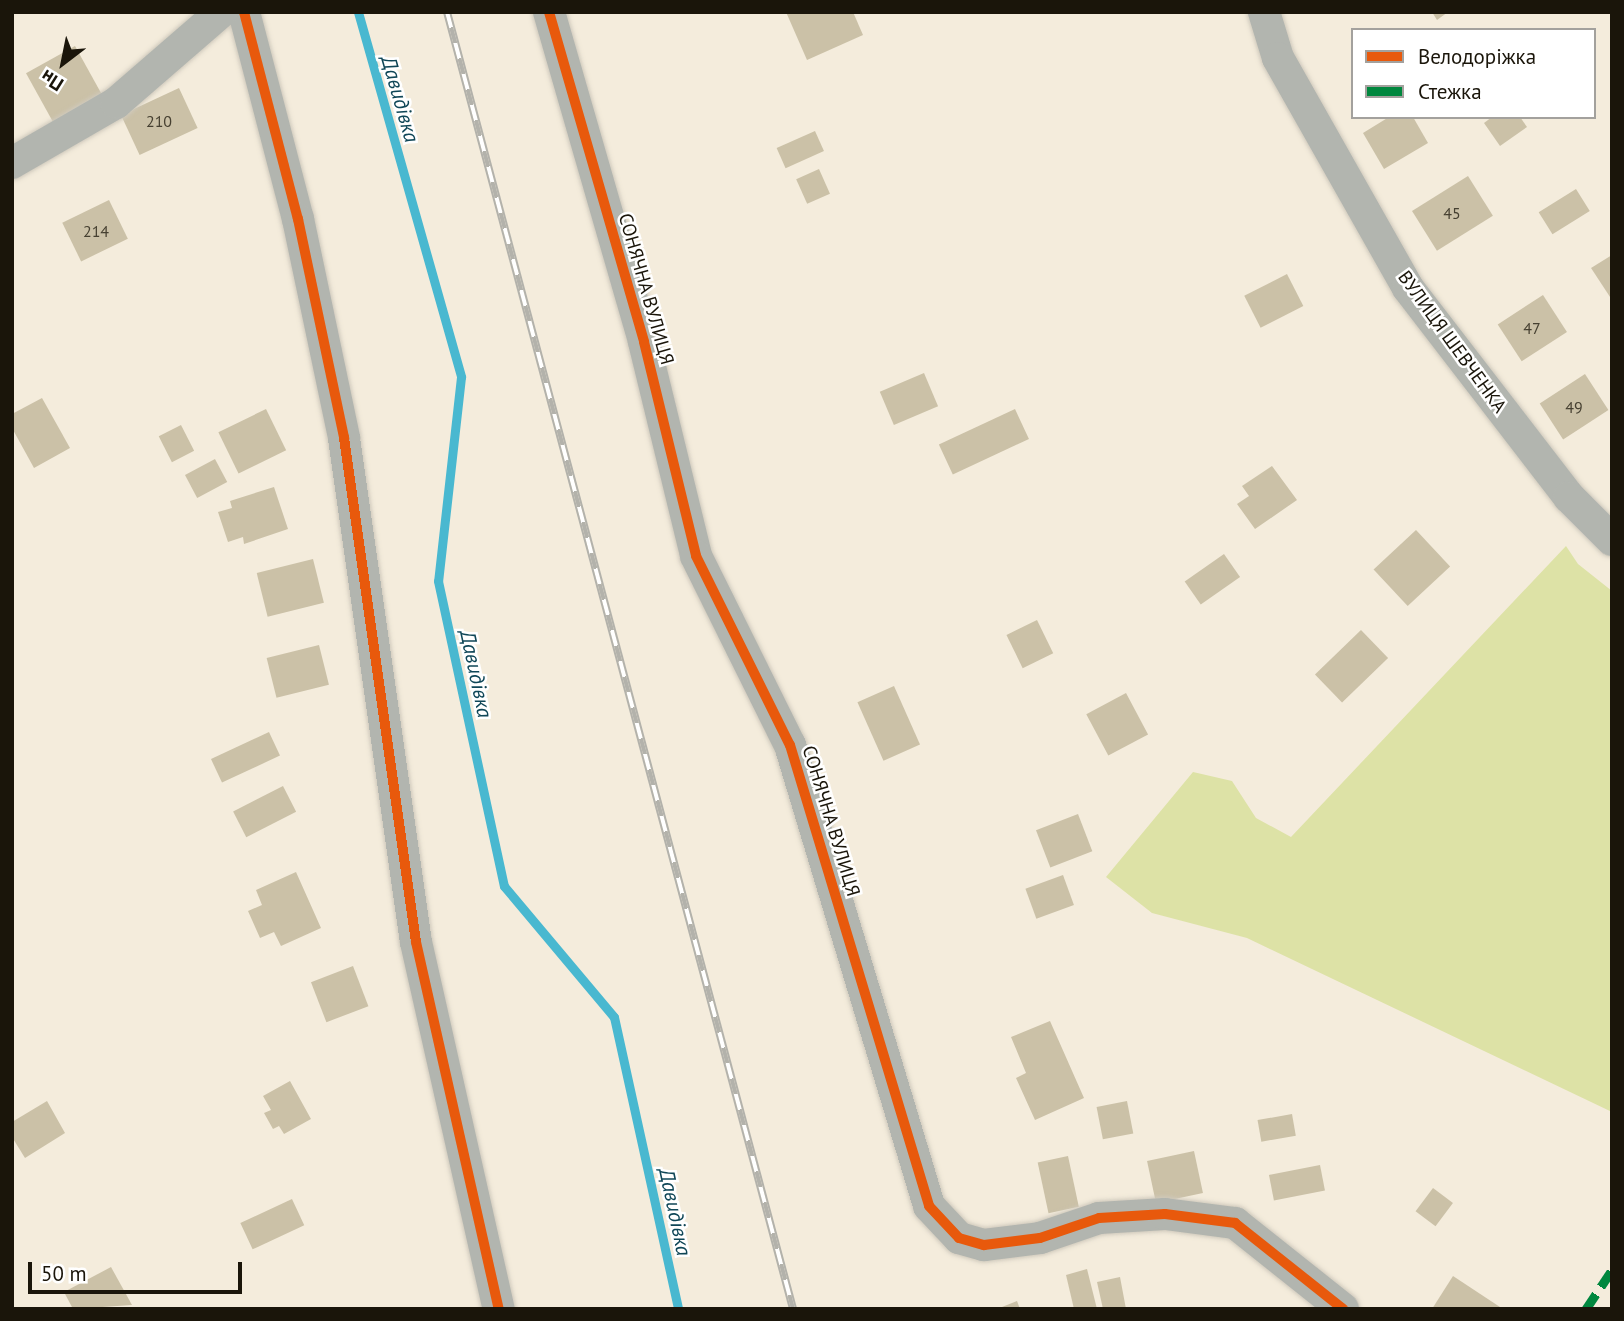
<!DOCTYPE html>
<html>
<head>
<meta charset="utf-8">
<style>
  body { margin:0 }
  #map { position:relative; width:1624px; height:1321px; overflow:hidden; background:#f4ecdc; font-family:"PT Sans",sans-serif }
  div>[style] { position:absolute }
  .green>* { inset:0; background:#dde2a6 }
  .stream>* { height:9px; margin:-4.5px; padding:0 4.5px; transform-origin:4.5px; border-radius:4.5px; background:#49b8d0 }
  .building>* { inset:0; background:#cbc1a7; transform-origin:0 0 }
  .roads { filter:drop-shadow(0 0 2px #cfc9bc) drop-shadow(0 0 2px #cfc9bc) }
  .minor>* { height:32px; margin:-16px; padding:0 16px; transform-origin:16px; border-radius:16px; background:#b2b5af }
  .rail>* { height:8px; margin-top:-4px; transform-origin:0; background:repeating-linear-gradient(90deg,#fff 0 16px,#b3b2ab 0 32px); box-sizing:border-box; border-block:2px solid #b3b2ab }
  .quiet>* { height:9px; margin-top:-4.5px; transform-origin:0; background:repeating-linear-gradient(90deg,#00873e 0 18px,transparent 0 27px) }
  .cycleway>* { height:10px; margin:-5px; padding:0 5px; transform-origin:5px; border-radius:5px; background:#e8590c }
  span { translate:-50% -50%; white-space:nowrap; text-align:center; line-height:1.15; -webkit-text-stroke:5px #fff; paint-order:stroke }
  .number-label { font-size:16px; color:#464031 }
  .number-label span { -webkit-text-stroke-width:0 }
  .street-label { font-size:19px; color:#1a150a }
  .water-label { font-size:21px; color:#0f4657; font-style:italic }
  .frame { position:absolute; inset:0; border:14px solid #1a150a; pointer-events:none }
  .legend { position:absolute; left:1351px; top:28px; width:245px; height:91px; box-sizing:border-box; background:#fff; border:2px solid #a3a19d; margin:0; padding:9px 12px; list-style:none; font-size:21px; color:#1a150a }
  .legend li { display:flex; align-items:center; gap:14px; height:35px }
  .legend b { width:35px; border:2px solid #a3a19d }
  .north { position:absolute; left:28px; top:28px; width:70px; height:70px; -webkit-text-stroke:5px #fff; paint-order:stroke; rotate:212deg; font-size:19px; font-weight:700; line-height:28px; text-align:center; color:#1a150a }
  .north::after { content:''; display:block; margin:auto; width:24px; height:32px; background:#1a150a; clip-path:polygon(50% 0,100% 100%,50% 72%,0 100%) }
  .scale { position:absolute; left:28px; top:1262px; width:214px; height:32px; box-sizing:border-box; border:4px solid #1a150a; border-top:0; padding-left:9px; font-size:21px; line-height:24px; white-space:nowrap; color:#1a150a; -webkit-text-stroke:5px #fff; paint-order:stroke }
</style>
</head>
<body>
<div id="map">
  <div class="green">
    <div style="clip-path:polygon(1566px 546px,1578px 564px,1612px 591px,1612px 1112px,1247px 938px,1152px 913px,1106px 877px,1193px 772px,1232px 781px,1256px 818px,1291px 837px)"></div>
  </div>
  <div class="stream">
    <div style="left:358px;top:12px;width:379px;rotate:74.2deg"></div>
    <div style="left:461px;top:377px;width:205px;rotate:96.4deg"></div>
    <div style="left:438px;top:581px;width:312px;rotate:77.8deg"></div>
    <div style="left:504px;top:886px;width:171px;rotate:50deg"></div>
    <div style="left:614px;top:1017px;width:299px;rotate:77.6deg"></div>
  </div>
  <div class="building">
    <div style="clip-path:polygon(786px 12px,853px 12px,863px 35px,807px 60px)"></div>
    <div style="clip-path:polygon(1432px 12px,1448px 12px,1437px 20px)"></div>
    <div style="left:75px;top:46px;width:56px;height:56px;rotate:61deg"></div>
    <div style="left:179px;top:88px;width:44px;height:64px;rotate:65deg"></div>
    <div style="clip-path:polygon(1389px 117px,1413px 117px,1428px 143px,1384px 169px,1363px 133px)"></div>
    <div style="clip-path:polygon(1492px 117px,1520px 117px,1527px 127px,1500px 146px,1484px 123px)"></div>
    <div style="left:815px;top:131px;width:22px;height:42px;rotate:66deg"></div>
    <div style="left:819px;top:169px;width:27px;height:25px;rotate:66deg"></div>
    <div style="left:1468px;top:176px;width:47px;height:66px;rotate:58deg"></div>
    <div style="left:1576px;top:189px;width:26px;height:44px;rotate:58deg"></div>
    <div style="left:109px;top:200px;width:43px;height:52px;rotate:64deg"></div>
    <div style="clip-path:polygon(1612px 255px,1612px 300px,1591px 268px)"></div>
    <div style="left:1287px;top:274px;width:36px;height:48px;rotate:63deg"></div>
    <div style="left:1543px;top:295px;width:44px;height:54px;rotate:57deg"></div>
    <div style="left:924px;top:373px;width:36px;height:48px;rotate:67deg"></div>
    <div style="left:1585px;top:374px;width:43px;height:54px;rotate:57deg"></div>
    <div style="clip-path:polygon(42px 398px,70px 448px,34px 468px,12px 428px,12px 414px)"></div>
    <div style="left:266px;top:409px;width:46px;height:53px;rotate:64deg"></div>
    <div style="left:1015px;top:409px;width:33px;height:84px;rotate:65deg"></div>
    <div style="left:181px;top:425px;width:29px;height:25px;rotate:63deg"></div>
    <div style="left:215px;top:459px;width:26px;height:34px;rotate:62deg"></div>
    <div style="clip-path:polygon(1272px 466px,1297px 500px,1255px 529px,1237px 504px,1249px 496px,1242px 486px)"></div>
    <div style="clip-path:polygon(274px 487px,288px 529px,244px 544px,243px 537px,228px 542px,218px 512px,232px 508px,230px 501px)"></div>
    <div style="left:1416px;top:530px;width:50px;height:58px;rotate:47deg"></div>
    <div style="left:1224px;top:554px;width:28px;height:48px;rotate:55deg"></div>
    <div style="left:313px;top:559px;width:45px;height:58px;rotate:76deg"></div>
    <div style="left:1037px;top:620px;width:37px;height:34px;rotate:64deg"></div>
    <div style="left:1361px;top:630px;width:39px;height:64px;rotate:46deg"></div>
    <div style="left:319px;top:645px;width:41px;height:54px;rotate:76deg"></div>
    <div style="left:894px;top:686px;width:64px;height:40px;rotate:66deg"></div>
    <div style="left:1126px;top:693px;width:47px;height:45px;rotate:62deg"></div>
    <div style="left:269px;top:732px;width:26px;height:64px;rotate:65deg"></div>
    <div style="left:283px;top:786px;width:29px;height:56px;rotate:63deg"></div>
    <div style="left:1078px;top:814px;width:40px;height:45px;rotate:69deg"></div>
    <div style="clip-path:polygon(296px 872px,321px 928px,281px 946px,274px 932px,260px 938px,248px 911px,262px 905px,256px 890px)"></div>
    <div style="left:1063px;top:875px;width:32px;height:40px;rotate:70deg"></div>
    <div style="left:353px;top:966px;width:43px;height:45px;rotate:69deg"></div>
    <div style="clip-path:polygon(1050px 1021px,1084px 1098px,1035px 1120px,1016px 1078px,1026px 1073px,1011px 1037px)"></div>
    <div style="clip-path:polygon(290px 1081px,311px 1119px,284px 1134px,279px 1126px,273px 1129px,264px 1113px,271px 1110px,263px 1096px)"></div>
    <div style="clip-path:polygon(47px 1101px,65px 1133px,25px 1158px,12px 1137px,12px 1122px)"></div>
    <div style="left:1127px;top:1101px;width:33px;height:31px;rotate:79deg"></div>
    <div style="left:1292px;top:1114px;width:22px;height:35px;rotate:80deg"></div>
    <div style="left:1194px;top:1151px;width:43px;height:48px;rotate:78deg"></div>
    <div style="left:1068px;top:1156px;width:52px;height:31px;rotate:78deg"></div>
    <div style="left:1320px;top:1165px;width:26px;height:52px;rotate:79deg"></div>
    <div style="left:1433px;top:1188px;width:25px;height:29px;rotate:37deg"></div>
    <div style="left:292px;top:1199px;width:29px;height:57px;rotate:65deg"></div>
    <div style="clip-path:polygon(111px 1267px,132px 1305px,73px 1309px,64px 1292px)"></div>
    <div style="clip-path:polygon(1087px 1269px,1097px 1309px,1074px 1309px,1066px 1275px)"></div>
    <div style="clip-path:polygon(1453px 1276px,1500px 1307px,1499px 1309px,1432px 1309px)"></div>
    <div style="clip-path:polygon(1120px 1277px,1126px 1309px,1103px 1309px,1097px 1282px)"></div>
    <div style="clip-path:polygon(1017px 1301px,1020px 1309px,997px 1309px)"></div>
  </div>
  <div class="roads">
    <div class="minor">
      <div style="left:244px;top:12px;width:214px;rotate:75.4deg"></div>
      <div style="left:298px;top:219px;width:224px;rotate:78.1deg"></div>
      <div style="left:344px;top:438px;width:509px;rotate:81.87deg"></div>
      <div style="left:416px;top:942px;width:376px;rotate:77.3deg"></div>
      <div style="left:549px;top:12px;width:343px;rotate:73.9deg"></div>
      <div style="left:644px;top:342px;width:220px;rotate:76.3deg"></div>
      <div style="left:696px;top:556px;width:211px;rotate:63.6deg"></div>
      <div style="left:790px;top:745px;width:481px;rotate:73.2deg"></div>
      <div style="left:929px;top:1206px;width:44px;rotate:46.8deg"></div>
      <div style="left:959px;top:1238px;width:26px;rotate:16deg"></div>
      <div style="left:984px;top:1245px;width:56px;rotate:-7.1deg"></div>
      <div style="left:1040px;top:1238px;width:62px;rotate:-18.7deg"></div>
      <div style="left:1099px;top:1218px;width:66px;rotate:-3.5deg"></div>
      <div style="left:1165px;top:1214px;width:71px;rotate:7.3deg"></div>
      <div style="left:1235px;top:1223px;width:138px;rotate:38.5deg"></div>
      <div style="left:1264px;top:12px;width:48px;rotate:73.1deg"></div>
      <div style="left:1278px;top:58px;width:264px;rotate:60.5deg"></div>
      <div style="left:1408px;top:288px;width:264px;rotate:52.4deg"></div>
      <div style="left:1569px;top:497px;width:61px;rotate:45deg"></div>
      <div style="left:12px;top:163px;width:120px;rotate:-30deg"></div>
      <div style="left:116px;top:103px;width:139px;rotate:-40.9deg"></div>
    </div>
  </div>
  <div class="rail">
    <div style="left:447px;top:12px;width:1342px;rotate:75.06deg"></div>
  </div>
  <div class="quiet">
    <div style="left:1586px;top:1309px;width:47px;rotate:-56.3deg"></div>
  </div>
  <div class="cycleway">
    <div style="left:244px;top:12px;width:214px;rotate:75.4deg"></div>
    <div style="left:298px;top:219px;width:224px;rotate:78.1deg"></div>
    <div style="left:344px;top:438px;width:509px;rotate:81.87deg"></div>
    <div style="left:416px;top:942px;width:376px;rotate:77.3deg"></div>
    <div style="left:549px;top:12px;width:343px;rotate:73.9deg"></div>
    <div style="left:644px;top:342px;width:220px;rotate:76.3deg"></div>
    <div style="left:696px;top:556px;width:211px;rotate:63.6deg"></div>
    <div style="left:790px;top:745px;width:481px;rotate:73.2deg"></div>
    <div style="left:929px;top:1206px;width:44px;rotate:46.8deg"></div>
    <div style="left:959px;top:1238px;width:26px;rotate:16deg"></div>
    <div style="left:984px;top:1245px;width:56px;rotate:-7.1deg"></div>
    <div style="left:1040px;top:1238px;width:62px;rotate:-18.7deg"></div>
    <div style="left:1099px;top:1218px;width:66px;rotate:-3.5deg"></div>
    <div style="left:1165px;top:1214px;width:71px;rotate:7.3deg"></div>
    <div style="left:1235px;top:1223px;width:138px;rotate:38.5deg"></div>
  </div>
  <div class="number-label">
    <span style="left:159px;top:121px">210</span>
    <span style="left:1452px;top:213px">45</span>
    <span style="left:96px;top:231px">214</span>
    <span style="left:1532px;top:328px">47</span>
    <span style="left:1574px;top:407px">49</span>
  </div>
  <div class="street-label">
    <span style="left:646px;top:289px;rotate:74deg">СОНЯЧНА ВУЛИЦЯ</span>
    <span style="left:1452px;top:342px;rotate:54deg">ВУЛИЦЯ ШЕВЧЕНКА</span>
    <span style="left:831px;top:821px;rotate:73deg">СОНЯЧНА ВУЛИЦЯ</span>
  </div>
  <div class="water-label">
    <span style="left:400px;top:99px;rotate:74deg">Давидівка</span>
    <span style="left:476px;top:674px;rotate:78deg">Давидівка</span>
    <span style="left:675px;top:1212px;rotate:78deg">Давидівка</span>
  </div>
  <div class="frame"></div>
  <ul class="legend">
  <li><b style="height:9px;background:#e8590c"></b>Велодоріжка</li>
  <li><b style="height:9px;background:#00873e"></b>Стежка</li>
  </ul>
  <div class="north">Пн</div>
  <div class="scale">50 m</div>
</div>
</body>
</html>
